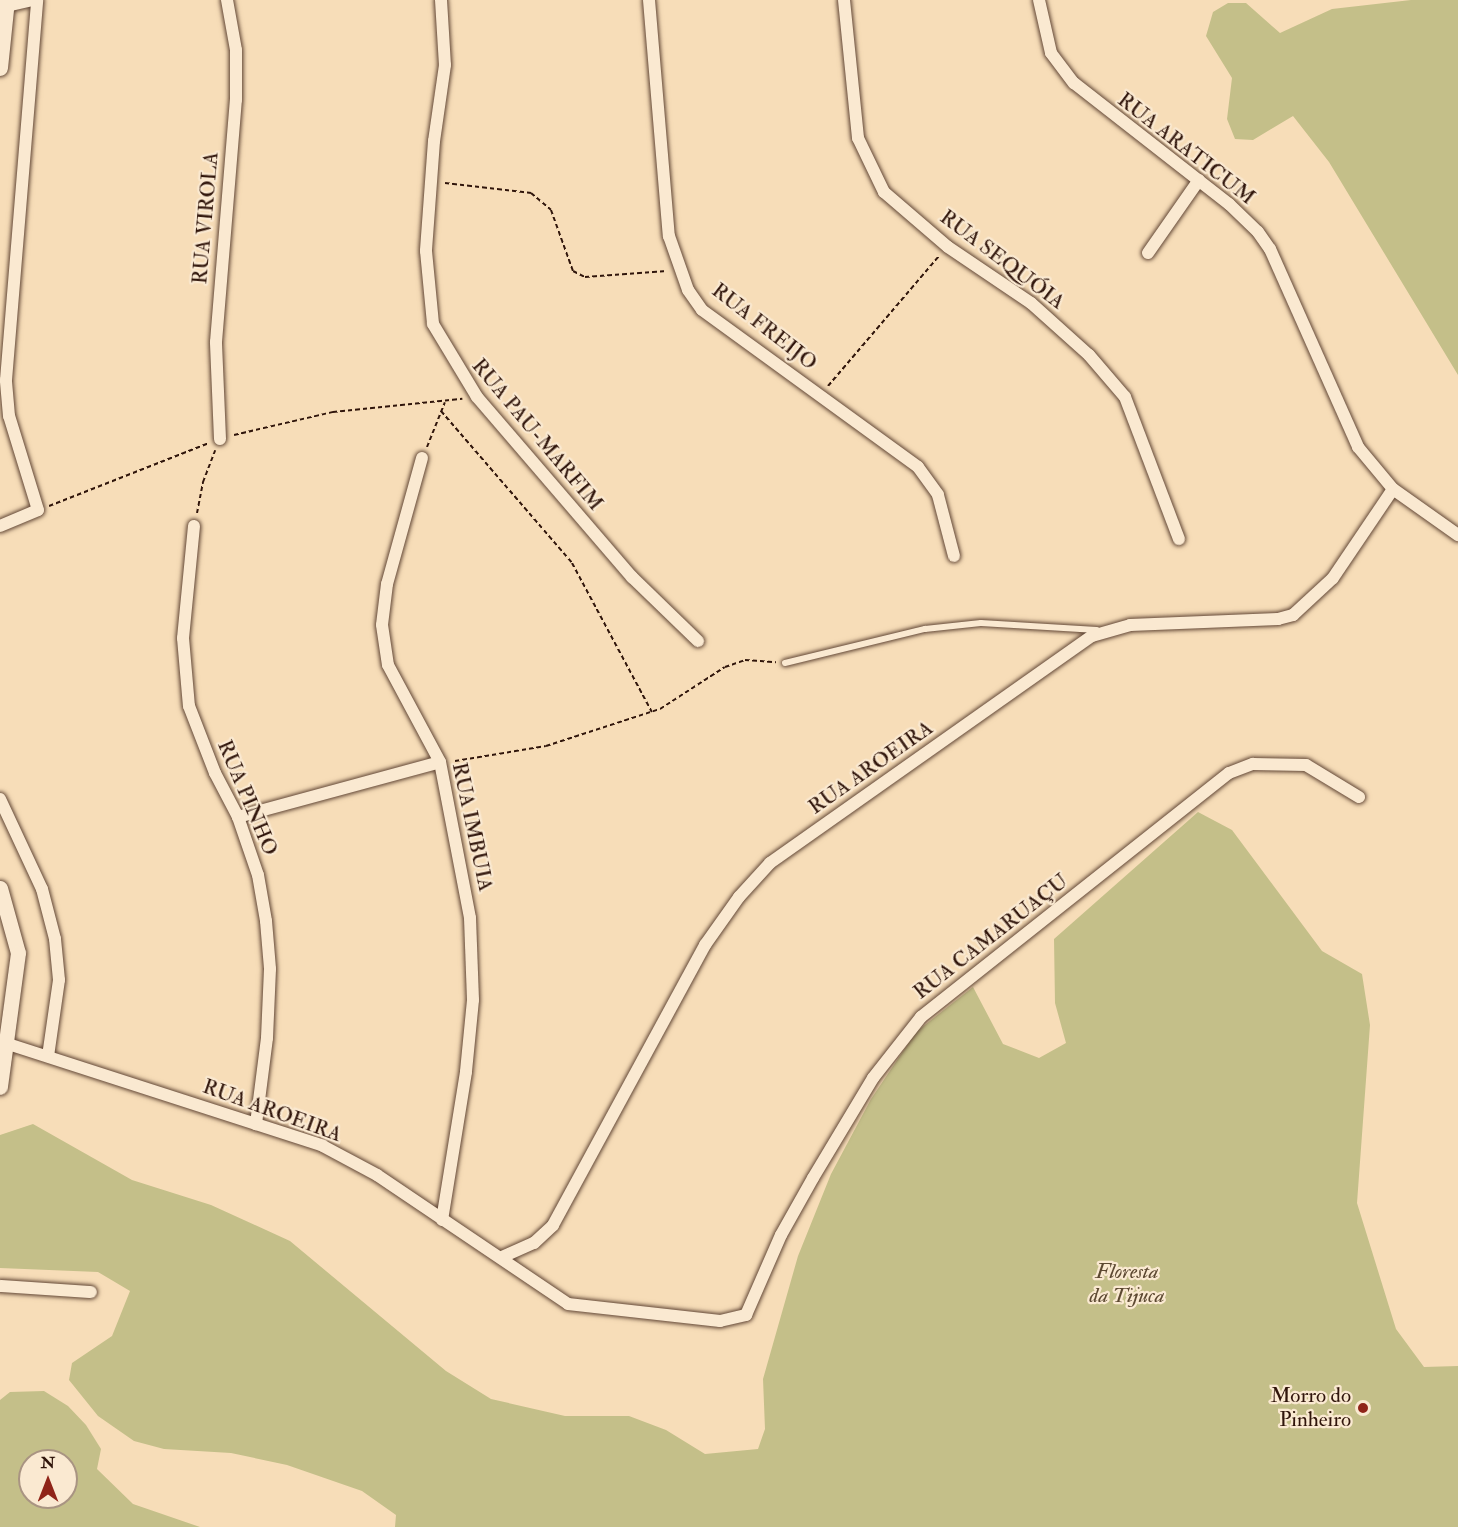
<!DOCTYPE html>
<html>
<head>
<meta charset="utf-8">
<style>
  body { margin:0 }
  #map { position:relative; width:1458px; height:1527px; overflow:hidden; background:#f7ddb8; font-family:"IM FELL Double Pica",serif }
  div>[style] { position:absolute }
  .green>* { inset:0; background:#c4bf89 }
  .path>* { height:2px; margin-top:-1px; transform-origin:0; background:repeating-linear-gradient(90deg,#30150b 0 4.5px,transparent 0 7.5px) }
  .roads { filter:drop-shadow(0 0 2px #624736) drop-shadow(0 0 2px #624736) }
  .service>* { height:6px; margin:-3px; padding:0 3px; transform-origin:3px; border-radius:3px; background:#fae9d1 }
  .minor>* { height:12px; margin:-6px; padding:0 6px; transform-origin:6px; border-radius:6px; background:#fae9d1 }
  .tertiary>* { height:15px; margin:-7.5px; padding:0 7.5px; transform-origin:7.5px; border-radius:7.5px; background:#fae9d1 }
  .secondary>* { height:16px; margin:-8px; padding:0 8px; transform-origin:8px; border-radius:8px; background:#fae9d1 }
  .dots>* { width:16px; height:16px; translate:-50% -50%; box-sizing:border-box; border:3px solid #fae9d1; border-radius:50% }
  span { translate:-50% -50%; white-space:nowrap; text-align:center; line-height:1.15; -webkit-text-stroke:4.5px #fae9d1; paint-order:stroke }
  .street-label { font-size:21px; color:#30150b }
  .park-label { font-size:21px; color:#5c4831; font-style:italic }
  .poi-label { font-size:21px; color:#30150b }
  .right { translate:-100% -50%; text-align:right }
  .north { position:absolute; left:18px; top:1449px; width:60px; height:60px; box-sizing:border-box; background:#fae9d1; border:2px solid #a99482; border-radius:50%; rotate:0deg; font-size:16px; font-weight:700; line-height:24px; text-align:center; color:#30150b }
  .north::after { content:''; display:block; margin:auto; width:21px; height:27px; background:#8f2418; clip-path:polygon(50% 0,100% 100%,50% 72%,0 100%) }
</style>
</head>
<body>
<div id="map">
  <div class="green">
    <div style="clip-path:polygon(1411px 0,1458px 0,1458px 375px,1329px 162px,1293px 116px,1253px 140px,1235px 139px,1227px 119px,1232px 78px,1206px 36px,1213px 12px,1228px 3px,1246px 3px,1280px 33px,1332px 9px)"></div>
    <div style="clip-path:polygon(1198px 812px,1232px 830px,1322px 951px,1362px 974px,1370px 1025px,1357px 1203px,1396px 1329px,1424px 1367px,1458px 1366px,1458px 1527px,395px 1527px,396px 1515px,362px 1491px,287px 1465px,231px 1453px,164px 1449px,134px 1441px,98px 1416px,69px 1380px,72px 1363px,112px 1336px,130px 1291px,98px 1272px,0 1268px,0 1135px,33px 1124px,132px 1180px,211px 1205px,290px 1241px,446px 1371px,491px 1399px,565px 1416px,629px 1416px,666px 1430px,705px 1454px,758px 1449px,765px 1429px,763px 1379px,798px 1256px,831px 1174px,871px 1099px,916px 1032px,973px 987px,1003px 1044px,1039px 1058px,1066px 1043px,1055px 1003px,1054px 939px)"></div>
    <div style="clip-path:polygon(evenodd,44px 1391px,68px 1406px,86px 1425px,101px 1449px,97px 1469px,133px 1504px,200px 1527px,0 1527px,0 1400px,10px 1392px,44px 1391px,30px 1461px,66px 1461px,66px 1497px,30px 1497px,30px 1461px)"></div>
  </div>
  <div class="path">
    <div style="left:445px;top:183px;width:87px;rotate:6.6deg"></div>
    <div style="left:531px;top:193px;width:26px;rotate:40deg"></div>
    <div style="left:551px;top:210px;width:65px;rotate:70.2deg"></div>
    <div style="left:573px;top:271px;width:13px;rotate:27deg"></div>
    <div style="left:585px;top:277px;width:82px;rotate:-4.2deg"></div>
    <div style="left:828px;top:386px;width:171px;rotate:-49.5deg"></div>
    <div style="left:441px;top:411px;width:201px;rotate:49.2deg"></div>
    <div style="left:572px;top:563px;width:169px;rotate:61.8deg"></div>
    <div style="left:234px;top:435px;width:102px;rotate:-13.1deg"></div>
    <div style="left:333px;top:412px;width:130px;rotate:-5.8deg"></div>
    <div style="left:427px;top:447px;width:48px;rotate:-68.2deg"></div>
    <div style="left:49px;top:506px;width:172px;rotate:-21.5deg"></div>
    <div style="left:197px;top:513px;width:32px;rotate:-79deg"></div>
    <div style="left:203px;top:482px;width:34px;rotate:-69deg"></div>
    <div style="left:455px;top:761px;width:92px;rotate:-9.4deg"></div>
    <div style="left:546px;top:746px;width:120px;rotate:-18deg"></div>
    <div style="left:660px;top:709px;width:77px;rotate:-32.9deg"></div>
    <div style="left:725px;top:667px;width:21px;rotate:-19deg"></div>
    <div style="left:745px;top:660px;width:31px;rotate:4deg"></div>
  </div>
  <div class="roads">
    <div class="service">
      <div style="left:785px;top:663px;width:144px;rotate:-13.7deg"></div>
      <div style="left:925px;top:629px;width:56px;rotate:-6.1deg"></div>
      <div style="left:981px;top:623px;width:116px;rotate:3.5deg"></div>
    </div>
    <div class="minor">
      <div style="left:441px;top:0;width:65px;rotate:86.5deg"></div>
      <div style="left:445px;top:65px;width:77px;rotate:98.2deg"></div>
      <div style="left:434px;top:141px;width:110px;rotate:94.2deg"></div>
      <div style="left:426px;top:251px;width:73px;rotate:84.5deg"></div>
      <div style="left:433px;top:324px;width:85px;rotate:58.9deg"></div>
      <div style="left:477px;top:397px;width:238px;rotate:49.3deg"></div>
      <div style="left:632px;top:577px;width:92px;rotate:44.1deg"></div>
      <div style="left:649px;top:0;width:237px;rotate:85.2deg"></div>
      <div style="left:669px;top:236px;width:57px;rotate:70.6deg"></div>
      <div style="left:688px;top:290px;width:24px;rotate:55deg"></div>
      <div style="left:702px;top:310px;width:267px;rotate:36deg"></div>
      <div style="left:918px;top:467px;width:34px;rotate:54deg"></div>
      <div style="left:938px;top:495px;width:63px;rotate:75.3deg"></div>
      <div style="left:844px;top:0;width:139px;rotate:84.2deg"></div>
      <div style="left:858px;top:138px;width:60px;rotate:64.3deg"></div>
      <div style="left:884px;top:192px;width:84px;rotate:40.7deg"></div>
      <div style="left:948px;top:247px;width:100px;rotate:34deg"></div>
      <div style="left:1031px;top:303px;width:78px;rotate:41.9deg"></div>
      <div style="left:1089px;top:355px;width:55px;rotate:49.4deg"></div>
      <div style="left:1125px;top:397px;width:152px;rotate:69.2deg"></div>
      <div style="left:1039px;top:0;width:54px;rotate:77.2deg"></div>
      <div style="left:1051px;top:53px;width:38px;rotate:53deg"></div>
      <div style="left:1074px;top:83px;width:197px;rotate:38deg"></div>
      <div style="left:1229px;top:204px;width:40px;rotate:44deg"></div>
      <div style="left:1258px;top:232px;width:21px;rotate:55deg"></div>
      <div style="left:1270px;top:249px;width:217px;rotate:66deg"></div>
      <div style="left:1358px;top:447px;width:55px;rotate:50.2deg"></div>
      <div style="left:1393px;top:489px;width:80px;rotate:35.3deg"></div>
      <div style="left:6px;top:6px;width:26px;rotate:-13deg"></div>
      <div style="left:1148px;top:253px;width:89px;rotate:-55.1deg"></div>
      <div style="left:220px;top:439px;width:97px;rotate:-92.4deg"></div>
      <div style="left:216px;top:342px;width:243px;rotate:-85.3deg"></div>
      <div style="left:236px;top:100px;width:50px;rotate:-90deg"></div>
      <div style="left:236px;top:50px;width:51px;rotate:-100.2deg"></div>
      <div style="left:422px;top:458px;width:131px;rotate:105.5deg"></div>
      <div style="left:387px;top:584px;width:41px;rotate:97deg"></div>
      <div style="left:382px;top:625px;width:40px;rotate:81.5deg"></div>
      <div style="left:388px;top:665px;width:110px;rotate:61.8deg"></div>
      <div style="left:440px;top:762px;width:159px;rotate:79.1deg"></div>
      <div style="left:470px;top:918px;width:82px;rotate:87.9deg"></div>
      <div style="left:473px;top:1000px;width:72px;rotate:95.6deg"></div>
      <div style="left:466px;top:1072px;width:150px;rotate:99.2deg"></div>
      <div style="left:0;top:526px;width:41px;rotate:-22.8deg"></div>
      <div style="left:38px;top:510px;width:98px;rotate:-107.1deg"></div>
      <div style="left:9px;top:416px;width:36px;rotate:-95deg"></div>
      <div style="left:6px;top:380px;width:381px;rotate:-85.3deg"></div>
      <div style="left:194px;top:526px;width:113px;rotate:95.6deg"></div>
      <div style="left:183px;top:638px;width:68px;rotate:85deg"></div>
      <div style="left:189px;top:706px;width:72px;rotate:68.8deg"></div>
      <div style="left:215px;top:773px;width:50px;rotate:62.4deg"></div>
      <div style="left:238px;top:817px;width:61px;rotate:71deg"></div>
      <div style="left:258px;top:875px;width:47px;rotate:80.1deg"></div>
      <div style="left:266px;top:921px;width:48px;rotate:85.2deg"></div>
      <div style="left:270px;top:969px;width:69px;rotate:92.5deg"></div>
      <div style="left:267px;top:1038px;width:87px;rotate:97.3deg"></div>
      <div style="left:0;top:799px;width:99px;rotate:65deg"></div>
      <div style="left:42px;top:889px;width:52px;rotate:75.4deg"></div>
      <div style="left:55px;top:939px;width:41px;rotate:84.4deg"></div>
      <div style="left:59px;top:980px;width:77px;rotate:98.2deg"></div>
      <div style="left:238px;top:817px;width:209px;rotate:-15.2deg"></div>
      <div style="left:8px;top:1044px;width:331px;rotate:17.9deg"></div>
      <div style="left:323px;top:1146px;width:61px;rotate:28.2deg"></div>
      <div style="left:377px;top:1175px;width:230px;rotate:34deg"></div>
      <div style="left:568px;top:1304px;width:153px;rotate:6.4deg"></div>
      <div style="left:720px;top:1321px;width:27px;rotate:-13deg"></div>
      <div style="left:746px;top:1315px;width:87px;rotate:-66.4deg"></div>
      <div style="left:781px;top:1235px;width:65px;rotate:-60.7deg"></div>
      <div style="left:813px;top:1178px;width:117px;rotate:-59deg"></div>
      <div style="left:873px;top:1078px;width:78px;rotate:-51.8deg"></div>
      <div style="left:921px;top:1017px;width:393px;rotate:-38.4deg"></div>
      <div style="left:1229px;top:773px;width:26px;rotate:-21deg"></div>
      <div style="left:1253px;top:764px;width:53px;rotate:1.1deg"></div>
      <div style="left:1306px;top:765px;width:62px;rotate:31.1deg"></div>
      <div style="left:502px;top:1257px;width:35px;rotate:-24deg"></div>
      <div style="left:534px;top:1243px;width:26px;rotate:-43deg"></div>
      <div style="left:553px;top:1225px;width:319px;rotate:-61.5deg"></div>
      <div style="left:705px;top:945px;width:59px;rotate:-54.7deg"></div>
      <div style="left:739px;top:897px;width:46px;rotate:-47.6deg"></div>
      <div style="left:770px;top:863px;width:394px;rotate:-35.2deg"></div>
      <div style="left:1092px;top:636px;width:40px;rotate:-16deg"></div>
      <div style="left:1130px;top:625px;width:148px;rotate:-2.3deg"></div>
      <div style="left:1278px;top:619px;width:16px;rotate:-15deg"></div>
      <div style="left:1293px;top:615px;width:54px;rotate:-42.8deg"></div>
      <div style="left:1333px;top:578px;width:107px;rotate:-56deg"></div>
      <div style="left:0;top:1286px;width:91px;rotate:3.8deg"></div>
    </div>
    <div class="tertiary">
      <div style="left:0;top:888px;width:67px;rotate:74.5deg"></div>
      <div style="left:18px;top:953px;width:135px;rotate:97.7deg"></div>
    </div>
    <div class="secondary">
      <div style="left:0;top:68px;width:68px;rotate:-84.1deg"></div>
    </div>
  </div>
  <div class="dots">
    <div style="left:1363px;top:1408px;background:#8f2418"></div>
  </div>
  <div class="street-label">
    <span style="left:1186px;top:149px;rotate:38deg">RUA ARATICUM</span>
    <span style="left:206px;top:218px;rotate:-85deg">RUA VIROLA</span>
    <span style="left:1002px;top:260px;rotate:37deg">RUA SEQUÓIA</span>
    <span style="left:764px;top:327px;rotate:38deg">RUA FREIJO</span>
    <span style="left:537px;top:435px;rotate:50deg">RUA PAU-MARFIM</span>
    <span style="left:871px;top:768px;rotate:-35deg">RUA AROEIRA</span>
    <span style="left:247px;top:798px;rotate:67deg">RUA PINHO</span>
    <span style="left:472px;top:827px;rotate:78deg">RUA IMBUIA</span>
    <span style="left:991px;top:937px;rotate:-38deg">RUA CAMARUAÇU</span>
    <span style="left:272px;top:1111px;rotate:20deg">RUA AROEIRA</span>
  </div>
  <div class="park-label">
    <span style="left:1127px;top:1284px">Floresta<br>da Tijuca</span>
  </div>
  <div class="poi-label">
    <span class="right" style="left:1351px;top:1408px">Morro do<br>Pinheiro</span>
  </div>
  <div class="north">N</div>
</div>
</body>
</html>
